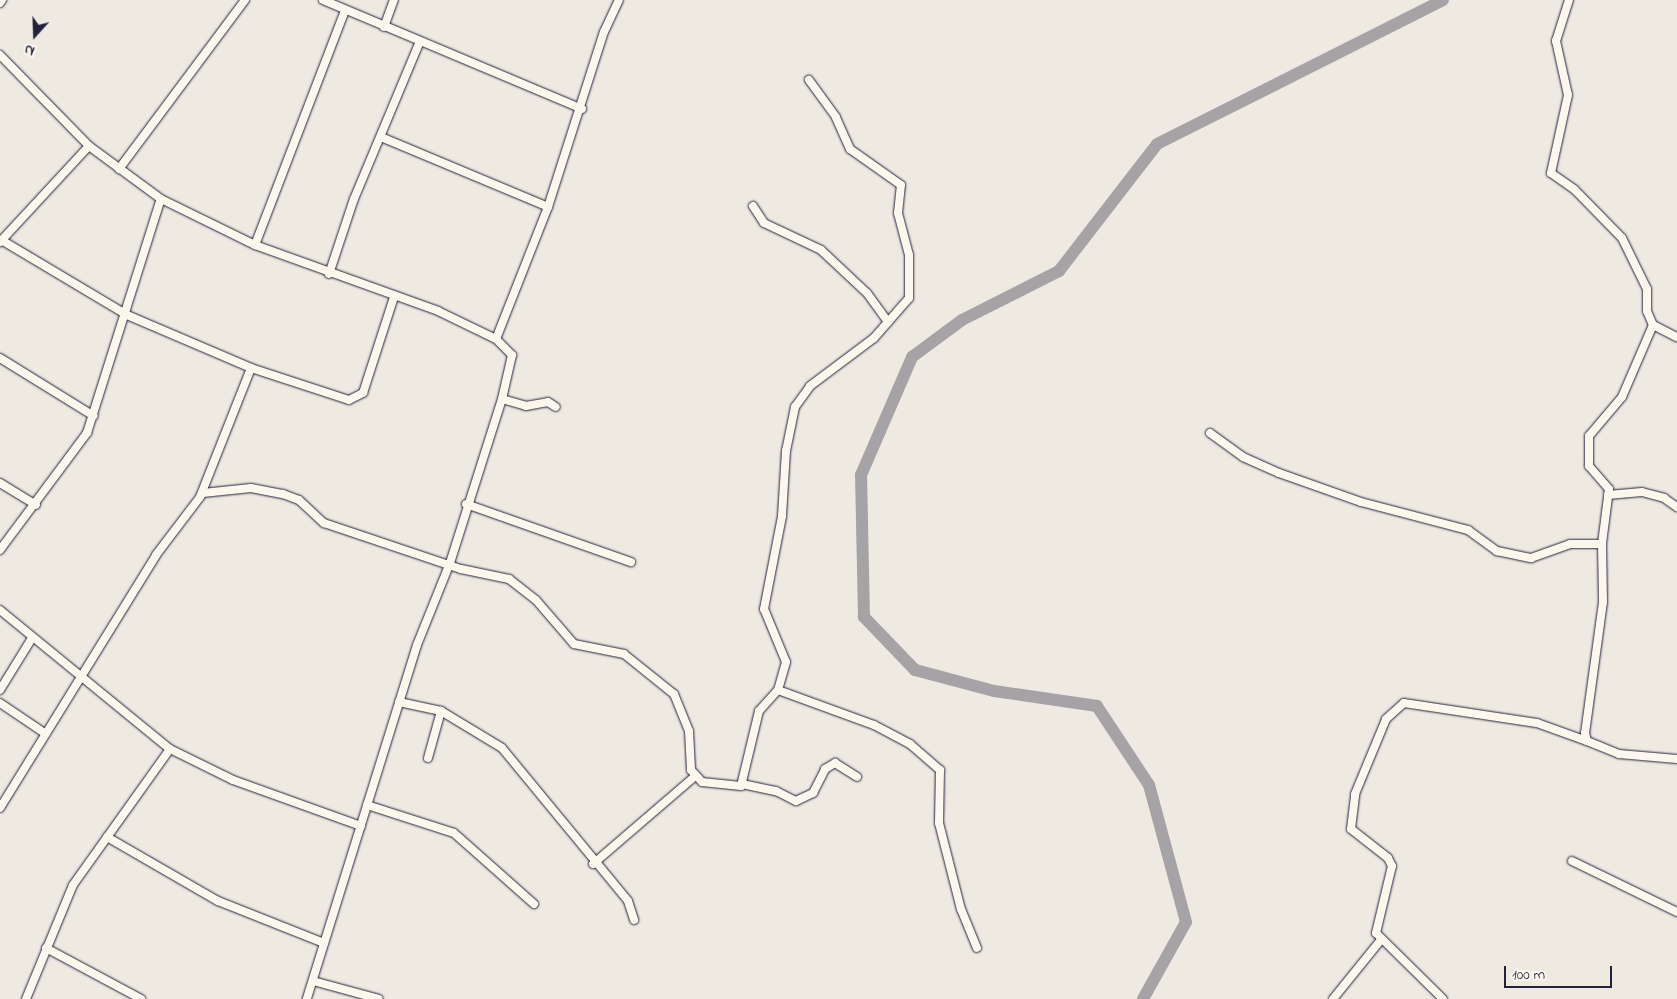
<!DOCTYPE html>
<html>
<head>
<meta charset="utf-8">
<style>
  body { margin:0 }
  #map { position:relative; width:1677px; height:999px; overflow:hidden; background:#eeeae2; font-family:"Indie Flower",sans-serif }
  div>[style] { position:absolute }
  .river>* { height:12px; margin:-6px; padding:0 6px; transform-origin:6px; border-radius:6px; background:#a6a3a7 }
  .roads { filter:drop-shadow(0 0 1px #22223b) drop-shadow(0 0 1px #22223b) }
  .minor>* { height:8px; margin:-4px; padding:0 4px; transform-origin:4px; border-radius:4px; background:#fbf7ec }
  span { translate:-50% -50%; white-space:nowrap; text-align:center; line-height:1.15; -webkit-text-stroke:4.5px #fbf7ec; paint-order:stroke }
  .north { position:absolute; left:10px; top:10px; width:50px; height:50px; -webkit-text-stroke:4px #fbf7ec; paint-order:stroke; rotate:200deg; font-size:14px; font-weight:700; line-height:20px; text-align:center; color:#22223b }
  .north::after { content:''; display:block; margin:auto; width:18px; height:22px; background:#22223b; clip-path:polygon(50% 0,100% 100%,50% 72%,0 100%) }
  .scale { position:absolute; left:1504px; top:966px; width:108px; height:22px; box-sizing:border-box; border:2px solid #22223b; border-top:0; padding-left:6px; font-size:15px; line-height:18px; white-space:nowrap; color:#22223b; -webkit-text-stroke:4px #fbf7ec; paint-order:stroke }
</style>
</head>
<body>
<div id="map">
  <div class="river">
    <div style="left:1143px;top:999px;width:88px;rotate:-60.8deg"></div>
    <div style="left:1186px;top:922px;width:142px;rotate:-105.1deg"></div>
    <div style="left:1149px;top:785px;width:95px;rotate:-123.4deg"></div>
    <div style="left:1097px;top:706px;width:104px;rotate:-171.7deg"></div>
    <div style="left:994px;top:691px;width:82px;rotate:-165.1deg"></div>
    <div style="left:915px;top:670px;width:74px;rotate:-133.9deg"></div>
    <div style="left:864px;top:617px;width:142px;rotate:-91.2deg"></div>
    <div style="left:861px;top:475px;width:129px;rotate:-66.6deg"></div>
    <div style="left:912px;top:357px;width:62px;rotate:-36.5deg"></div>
    <div style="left:962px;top:320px;width:109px;rotate:-26.8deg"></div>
    <div style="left:1059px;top:271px;width:160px;rotate:-52.3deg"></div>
    <div style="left:1157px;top:144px;width:320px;rotate:-26.7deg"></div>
  </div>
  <div class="roads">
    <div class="minor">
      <div style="left:323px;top:0;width:281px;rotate:22.8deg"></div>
      <div style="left:1569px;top:0;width:43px;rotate:107.6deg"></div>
      <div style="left:1556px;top:41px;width:55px;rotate:77.5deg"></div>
      <div style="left:1568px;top:95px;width:80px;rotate:102.3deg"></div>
      <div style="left:1551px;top:173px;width:29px;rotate:35deg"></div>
      <div style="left:1575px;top:190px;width:67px;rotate:45.6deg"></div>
      <div style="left:1622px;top:238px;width:57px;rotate:63.9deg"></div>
      <div style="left:1647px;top:289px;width:22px;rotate:90deg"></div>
      <div style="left:1647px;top:311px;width:15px;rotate:67deg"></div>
      <div style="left:1653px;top:325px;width:78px;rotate:113.3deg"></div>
      <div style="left:1622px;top:397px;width:51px;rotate:130.2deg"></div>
      <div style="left:1589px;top:436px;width:30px;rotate:90deg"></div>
      <div style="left:1589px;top:466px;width:30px;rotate:49deg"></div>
      <div style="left:1609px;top:489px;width:55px;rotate:97.3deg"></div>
      <div style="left:1602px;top:544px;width:58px;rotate:89deg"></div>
      <div style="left:1603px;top:602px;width:132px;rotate:97.8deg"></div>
      <div style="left:1585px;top:733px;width:8px;rotate:76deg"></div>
      <div style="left:1587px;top:741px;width:35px;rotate:22deg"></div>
      <div style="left:1619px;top:754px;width:58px;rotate:4.9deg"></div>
      <div style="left:0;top:3px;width:4px;rotate:-56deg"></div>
      <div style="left:384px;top:27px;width:29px;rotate:-70deg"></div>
      <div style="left:0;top:55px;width:127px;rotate:45.6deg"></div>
      <div style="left:89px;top:146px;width:89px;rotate:36.4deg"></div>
      <div style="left:161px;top:199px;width:105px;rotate:26.1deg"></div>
      <div style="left:255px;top:245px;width:195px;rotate:19.8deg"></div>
      <div style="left:438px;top:311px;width:64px;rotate:25.8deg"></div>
      <div style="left:496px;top:339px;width:23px;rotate:45deg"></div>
      <div style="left:512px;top:355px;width:45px;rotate:102.8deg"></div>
      <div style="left:502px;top:399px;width:172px;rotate:107.6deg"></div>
      <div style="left:450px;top:563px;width:88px;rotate:111.9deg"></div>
      <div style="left:417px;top:645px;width:371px;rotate:107.3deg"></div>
      <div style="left:381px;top:137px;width:181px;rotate:22.7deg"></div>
      <div style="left:119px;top:169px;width:211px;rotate:-53.3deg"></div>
      <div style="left:753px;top:206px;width:20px;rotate:57deg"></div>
      <div style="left:764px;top:223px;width:63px;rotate:25.3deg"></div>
      <div style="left:821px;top:250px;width:63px;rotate:43.1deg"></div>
      <div style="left:867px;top:293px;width:36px;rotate:54deg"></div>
      <div style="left:3px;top:241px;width:144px;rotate:30.8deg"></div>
      <div style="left:127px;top:315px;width:135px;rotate:23.1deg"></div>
      <div style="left:251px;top:368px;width:103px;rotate:18.1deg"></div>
      <div style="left:349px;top:400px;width:16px;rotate:-27deg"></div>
      <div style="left:363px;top:393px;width:101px;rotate:-72.1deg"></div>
      <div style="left:0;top:242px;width:131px;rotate:-47.2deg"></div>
      <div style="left:255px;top:245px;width:251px;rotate:-69deg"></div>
      <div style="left:329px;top:274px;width:79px;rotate:-71.6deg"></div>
      <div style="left:354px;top:199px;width:171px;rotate:-67.3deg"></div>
      <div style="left:1653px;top:325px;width:27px;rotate:27deg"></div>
      <div style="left:496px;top:339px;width:142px;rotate:-68.5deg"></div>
      <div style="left:548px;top:207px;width:184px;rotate:-72.3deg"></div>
      <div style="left:604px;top:32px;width:35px;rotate:-65deg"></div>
      <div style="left:0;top:358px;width:110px;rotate:31.7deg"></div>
      <div style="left:502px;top:399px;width:25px;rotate:16deg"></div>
      <div style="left:526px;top:406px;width:22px;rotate:-10deg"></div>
      <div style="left:548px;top:402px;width:9px;rotate:32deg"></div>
      <div style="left:1210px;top:433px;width:41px;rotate:36deg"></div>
      <div style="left:1243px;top:457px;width:39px;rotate:24deg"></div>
      <div style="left:1279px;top:473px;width:87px;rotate:19.5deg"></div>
      <div style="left:1361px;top:502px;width:111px;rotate:14.7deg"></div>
      <div style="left:1468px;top:530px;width:36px;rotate:36deg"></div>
      <div style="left:1497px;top:551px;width:35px;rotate:12deg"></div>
      <div style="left:1531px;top:558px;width:41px;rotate:-19.7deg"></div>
      <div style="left:1570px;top:544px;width:32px"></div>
      <div style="left:0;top:483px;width:42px;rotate:31.4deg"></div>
      <div style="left:203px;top:493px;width:48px;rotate:-5.9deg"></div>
      <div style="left:251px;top:488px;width:33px;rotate:11deg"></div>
      <div style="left:283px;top:494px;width:17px;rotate:21deg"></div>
      <div style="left:299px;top:500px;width:34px;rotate:43deg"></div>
      <div style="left:324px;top:523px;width:145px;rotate:18.6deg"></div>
      <div style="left:461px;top:569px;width:49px;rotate:11.8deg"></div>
      <div style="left:509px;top:579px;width:34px;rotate:38deg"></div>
      <div style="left:536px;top:600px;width:58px;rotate:49.2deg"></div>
      <div style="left:574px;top:644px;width:51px;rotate:11.3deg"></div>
      <div style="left:624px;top:654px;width:64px;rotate:38.7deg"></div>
      <div style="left:674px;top:694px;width:40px;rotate:68deg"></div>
      <div style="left:689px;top:731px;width:39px;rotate:87deg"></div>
      <div style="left:691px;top:770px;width:16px;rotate:47deg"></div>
      <div style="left:702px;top:782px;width:39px;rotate:6deg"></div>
      <div style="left:741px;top:786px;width:77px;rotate:-76.5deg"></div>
      <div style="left:759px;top:711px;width:28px;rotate:-48deg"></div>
      <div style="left:778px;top:690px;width:102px;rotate:20deg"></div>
      <div style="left:874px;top:725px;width:41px;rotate:27.8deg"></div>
      <div style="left:910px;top:744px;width:40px;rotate:41deg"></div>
      <div style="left:940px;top:770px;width:53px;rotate:91.1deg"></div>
      <div style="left:939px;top:823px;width:89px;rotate:75.7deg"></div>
      <div style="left:961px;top:909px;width:42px;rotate:67.7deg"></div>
      <div style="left:1608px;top:495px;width:34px;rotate:-5deg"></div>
      <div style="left:1642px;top:492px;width:23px;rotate:15deg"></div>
      <div style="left:1664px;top:498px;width:16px;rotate:35deg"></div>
      <div style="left:466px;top:504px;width:175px;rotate:19.4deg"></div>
      <div style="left:0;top:550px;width:146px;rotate:-53.4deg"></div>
      <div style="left:87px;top:433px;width:245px;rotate:-72.5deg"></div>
      <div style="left:0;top:610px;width:220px;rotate:39.3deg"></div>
      <div style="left:170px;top:749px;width:70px;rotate:26.2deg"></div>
      <div style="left:233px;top:780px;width:136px;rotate:19.8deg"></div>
      <div style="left:0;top:690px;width:61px;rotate:-58.4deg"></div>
      <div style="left:778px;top:690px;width:29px;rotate:-74deg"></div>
      <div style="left:786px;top:662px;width:57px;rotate:-112.5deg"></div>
      <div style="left:764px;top:609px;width:95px;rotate:-79deg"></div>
      <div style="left:782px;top:516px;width:65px;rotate:-86.5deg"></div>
      <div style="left:786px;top:451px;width:45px;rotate:-78.4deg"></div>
      <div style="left:795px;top:407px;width:26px;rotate:-54deg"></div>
      <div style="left:810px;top:386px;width:80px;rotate:-36.9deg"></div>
      <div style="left:874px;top:338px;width:53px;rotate:-48.8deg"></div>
      <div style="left:909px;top:298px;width:43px;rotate:-90deg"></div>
      <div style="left:909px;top:255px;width:43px;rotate:-104.7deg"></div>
      <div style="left:898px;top:213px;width:28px;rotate:-84deg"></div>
      <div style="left:901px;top:185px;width:62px;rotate:-144.8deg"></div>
      <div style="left:850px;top:149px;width:35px;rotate:-114deg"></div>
      <div style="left:836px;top:117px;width:46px;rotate:-126.1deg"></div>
      <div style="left:399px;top:702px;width:43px;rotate:12.1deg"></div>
      <div style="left:441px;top:711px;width:71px;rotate:31.2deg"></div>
      <div style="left:502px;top:748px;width:198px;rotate:50.5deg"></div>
      <div style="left:628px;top:901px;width:20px;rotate:72deg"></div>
      <div style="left:0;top:703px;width:55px;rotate:34deg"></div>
      <div style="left:428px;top:758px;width:49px;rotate:-74.5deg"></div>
      <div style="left:742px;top:784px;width:35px;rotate:12deg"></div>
      <div style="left:776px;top:791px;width:22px;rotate:27deg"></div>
      <div style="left:796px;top:801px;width:19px;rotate:-25deg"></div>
      <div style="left:813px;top:793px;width:27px;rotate:-63deg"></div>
      <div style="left:825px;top:769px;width:12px;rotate:-31deg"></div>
      <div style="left:835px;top:763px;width:26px;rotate:32deg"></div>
      <div style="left:367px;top:805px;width:91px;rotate:17.8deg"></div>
      <div style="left:454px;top:833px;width:107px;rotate:41.6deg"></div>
      <div style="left:0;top:808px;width:297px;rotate:-58.3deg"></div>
      <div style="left:156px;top:555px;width:73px;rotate:-52.8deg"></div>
      <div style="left:200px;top:497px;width:139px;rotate:-68.4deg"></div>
      <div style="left:107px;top:837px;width:128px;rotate:30deg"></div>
      <div style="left:218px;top:901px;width:114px;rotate:21.6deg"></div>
      <div style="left:1572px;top:861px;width:117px;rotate:25.9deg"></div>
      <div style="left:593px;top:864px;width:133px;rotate:-40.7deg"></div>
      <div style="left:46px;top:948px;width:108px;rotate:28.2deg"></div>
      <div style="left:313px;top:981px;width:68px;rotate:15.3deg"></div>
      <div style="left:26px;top:999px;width:123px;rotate:-67.6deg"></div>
      <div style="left:73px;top:885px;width:167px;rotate:-54.5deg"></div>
      <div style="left:1333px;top:999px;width:75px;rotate:-51deg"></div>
      <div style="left:1443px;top:999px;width:94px;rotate:-135.4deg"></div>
      <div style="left:1376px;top:933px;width:69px;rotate:-76.6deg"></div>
      <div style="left:1392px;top:866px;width:9px;rotate:-117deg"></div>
      <div style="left:1388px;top:858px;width:47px;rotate:-141.9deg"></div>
      <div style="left:1351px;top:829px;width:35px;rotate:-83deg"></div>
      <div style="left:1355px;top:794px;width:81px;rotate:-67.5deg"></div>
      <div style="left:1386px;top:719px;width:24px;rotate:-42deg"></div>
      <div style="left:1404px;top:703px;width:134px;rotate:8.6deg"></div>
      <div style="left:1537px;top:723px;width:53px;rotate:19.8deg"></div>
    </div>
  </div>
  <div class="north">N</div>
  <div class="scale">100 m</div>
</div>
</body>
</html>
